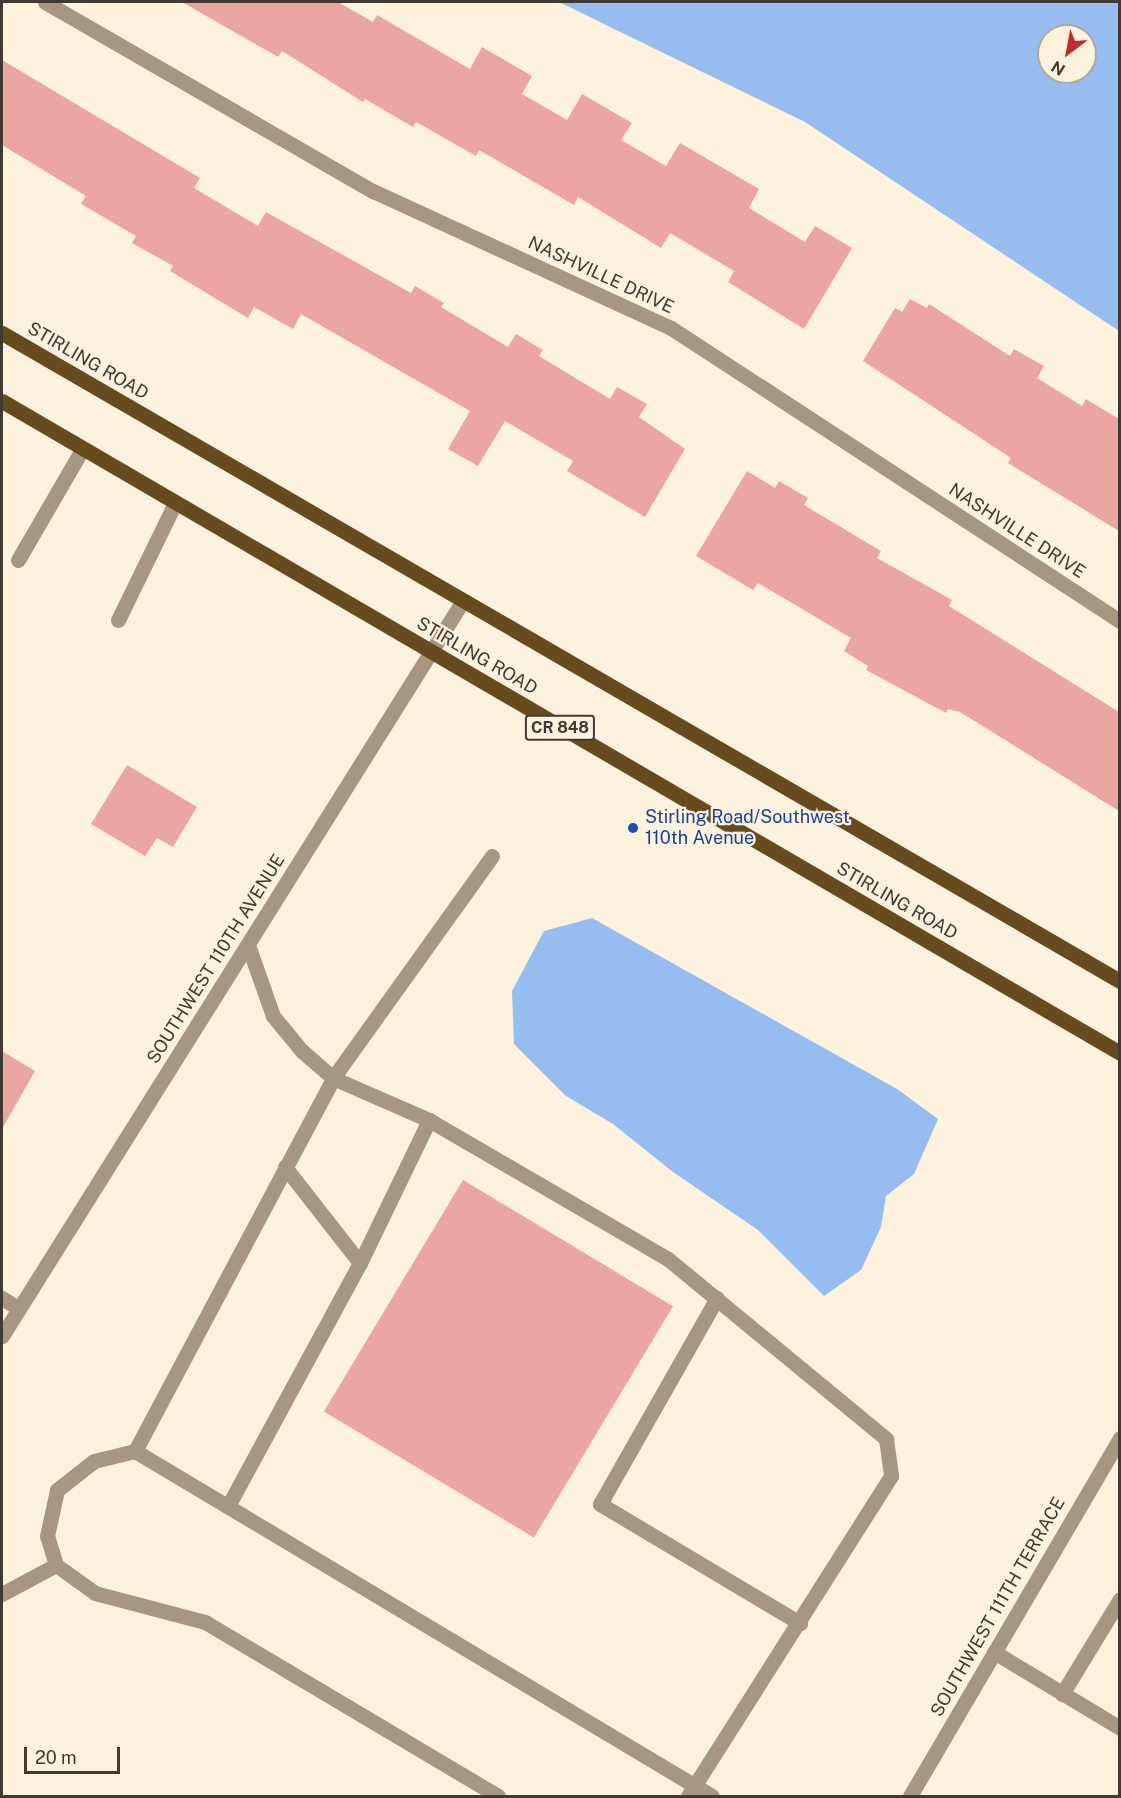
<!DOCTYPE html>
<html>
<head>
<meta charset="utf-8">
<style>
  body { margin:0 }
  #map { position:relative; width:1121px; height:1798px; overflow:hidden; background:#fcf2de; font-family:"Public Sans",sans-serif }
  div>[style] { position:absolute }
  .water>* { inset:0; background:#96bcf0 }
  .building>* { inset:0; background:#eca6a1; transform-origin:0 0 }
  .minor>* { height:15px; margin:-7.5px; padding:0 7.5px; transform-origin:7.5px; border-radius:7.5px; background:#a79780 }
  .major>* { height:15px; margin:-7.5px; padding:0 7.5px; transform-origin:7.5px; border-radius:7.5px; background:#674b1e }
  .dots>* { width:16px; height:16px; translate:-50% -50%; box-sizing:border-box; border:3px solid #fcf2de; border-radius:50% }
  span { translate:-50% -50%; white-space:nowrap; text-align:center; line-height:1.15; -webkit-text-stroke:4.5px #fcf2de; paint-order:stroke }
  .shield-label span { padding:2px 4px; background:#fcf2de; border:2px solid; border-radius:4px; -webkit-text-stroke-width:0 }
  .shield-label { font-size:16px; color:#3f3b33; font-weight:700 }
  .street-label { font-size:18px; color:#3f3b33 }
  .transit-label { font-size:18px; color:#164399 }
  .left { translate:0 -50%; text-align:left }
  .frame { position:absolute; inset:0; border:3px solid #3f3b33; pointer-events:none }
  .north { position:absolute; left:1037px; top:24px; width:60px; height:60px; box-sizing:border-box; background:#fcf2de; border:2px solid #b0a99a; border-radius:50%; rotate:212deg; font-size:16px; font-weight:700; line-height:24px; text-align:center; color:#3f3b33 }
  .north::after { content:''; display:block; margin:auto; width:21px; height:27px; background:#bd2e31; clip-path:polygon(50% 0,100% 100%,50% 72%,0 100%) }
  .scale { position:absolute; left:24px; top:1747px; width:96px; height:27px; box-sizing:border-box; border:3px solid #3f3b33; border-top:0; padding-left:8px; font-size:18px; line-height:21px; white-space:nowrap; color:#3f3b33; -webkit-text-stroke:4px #fcf2de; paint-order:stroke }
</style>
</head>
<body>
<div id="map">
  <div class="water">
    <div style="clip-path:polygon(evenodd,559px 2px,1119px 2px,1119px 331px,805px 122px,559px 2px,1049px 36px,1085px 36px,1085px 72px,1049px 72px,1049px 36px)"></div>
    <div style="clip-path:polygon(592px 918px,897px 1089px,938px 1119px,914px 1174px,886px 1196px,881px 1227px,861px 1270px,824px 1296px,758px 1230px,673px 1172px,613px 1124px,566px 1096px,514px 1044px,512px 991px,544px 931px)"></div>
  </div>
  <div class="building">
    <div style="clip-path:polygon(182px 2px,338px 2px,373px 22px,377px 15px,470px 69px,482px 47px,532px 76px,522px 94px,567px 120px,582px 94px,632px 123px,621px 140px,666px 166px,680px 143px,759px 189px,749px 208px,805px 242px,815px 226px,852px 248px,804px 329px,728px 282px,734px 271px,670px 233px,661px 248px,578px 197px,574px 205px,479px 150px,476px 156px,416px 122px,413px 127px,365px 99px,363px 102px,282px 51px,278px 57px)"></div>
    <div style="clip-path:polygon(2px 60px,200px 178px,194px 188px,258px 226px,266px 212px,411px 293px,415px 286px,444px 303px,441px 307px,508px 347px,516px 334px,543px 350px,539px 356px,610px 399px,617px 387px,647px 404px,639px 417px,685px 449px,645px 517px,567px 471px,573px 461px,505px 421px,478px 466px,448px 449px,470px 411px,301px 314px,293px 329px,254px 307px,248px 318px,170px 271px,173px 266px,132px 243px,136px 236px,81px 204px,86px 196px,2px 145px)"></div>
    <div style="clip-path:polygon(910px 299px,927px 308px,929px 304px,1010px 356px,1014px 349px,1044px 366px,1037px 378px,1082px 406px,1086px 399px,1119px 419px,1119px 531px,1008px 463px,1011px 458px,863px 361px,895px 308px,902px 312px)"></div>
    <div style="clip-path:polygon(747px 471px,775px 488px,779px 481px,808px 498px,804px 505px,881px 551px,877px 558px,952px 600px,949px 606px,1119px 712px,1119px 811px,960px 712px,948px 709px,946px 713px,866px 670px,868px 666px,844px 651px,851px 638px,758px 583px,753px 590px,696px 556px)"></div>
    <div style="clip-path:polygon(127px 765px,197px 807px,173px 847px,157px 838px,145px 856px,91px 824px)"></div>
    <div style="clip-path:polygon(2px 1051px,35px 1071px,2px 1129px)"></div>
    <div style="left:463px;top:1180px;width:245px;height:270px;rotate:31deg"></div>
  </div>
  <div class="minor">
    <div style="left:45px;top:2px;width:379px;rotate:30deg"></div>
    <div style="left:373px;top:191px;width:328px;rotate:24.7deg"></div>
    <div style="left:671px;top:328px;width:536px;rotate:33.13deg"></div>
    <div style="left:18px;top:560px;width:129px;rotate:-59.9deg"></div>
    <div style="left:118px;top:620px;width:130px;rotate:-64deg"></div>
    <div style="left:248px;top:945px;width:75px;rotate:70.6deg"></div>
    <div style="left:273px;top:1016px;width:45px;rotate:50.4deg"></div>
    <div style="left:302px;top:1051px;width:41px;rotate:41.1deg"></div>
    <div style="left:333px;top:1078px;width:105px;rotate:23.6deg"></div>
    <div style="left:429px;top:1120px;width:276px;rotate:30.2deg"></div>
    <div style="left:668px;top:1259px;width:283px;rotate:39.5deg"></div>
    <div style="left:886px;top:1439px;width:37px;rotate:82deg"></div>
    <div style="left:891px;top:1476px;width:379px;rotate:122.4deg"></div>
    <div style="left:360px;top:1263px;width:159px;rotate:-64.2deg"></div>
    <div style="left:2px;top:1298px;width:19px;rotate:32deg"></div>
    <div style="left:717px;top:1298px;width:237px;rotate:119.6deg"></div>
    <div style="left:600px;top:1504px;width:233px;rotate:30.8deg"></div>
    <div style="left:2px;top:1336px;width:866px;rotate:-57.92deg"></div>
    <div style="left:135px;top:1451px;width:422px;rotate:-62deg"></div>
    <div style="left:333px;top:1078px;width:273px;rotate:-54.4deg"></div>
    <div style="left:228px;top:1506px;width:277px;rotate:-61.5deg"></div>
    <div style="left:360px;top:1263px;width:122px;rotate:-128deg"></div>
    <div style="left:2px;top:1594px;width:61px;rotate:-28.2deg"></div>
    <div style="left:994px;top:1652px;width:147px;rotate:31.1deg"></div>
    <div style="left:1062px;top:1694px;width:111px;rotate:-58.6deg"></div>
    <div style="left:498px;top:1796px;width:341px;rotate:-149.3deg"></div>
    <div style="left:205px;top:1622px;width:114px;rotate:-165.2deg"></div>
    <div style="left:95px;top:1593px;width:48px;rotate:-144.3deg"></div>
    <div style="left:56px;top:1565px;width:30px;rotate:-107deg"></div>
    <div style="left:47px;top:1536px;width:47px;rotate:-77.7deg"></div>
    <div style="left:57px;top:1490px;width:47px;rotate:-38.1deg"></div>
    <div style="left:94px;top:1461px;width:42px;rotate:-13.7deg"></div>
    <div style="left:135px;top:1451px;width:672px;rotate:30.88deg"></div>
    <div style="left:910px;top:1796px;width:415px;rotate:-59.6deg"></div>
  </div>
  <div class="major">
    <div style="left:2px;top:333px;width:1292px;rotate:30.1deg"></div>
    <div style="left:2px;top:401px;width:1294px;rotate:30.25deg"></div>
  </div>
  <div class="dots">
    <div style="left:633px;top:828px;background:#1a4fb4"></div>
  </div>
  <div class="shield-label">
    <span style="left:560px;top:728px">CR 848</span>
  </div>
  <div class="street-label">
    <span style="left:601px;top:275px;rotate:25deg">NASHVILLE DRIVE</span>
    <span style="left:88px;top:361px;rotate:30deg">STIRLING ROAD</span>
    <span style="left:1017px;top:531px;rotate:33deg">NASHVILLE DRIVE</span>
    <span style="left:477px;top:656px;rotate:30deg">STIRLING ROAD</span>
    <span style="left:897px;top:901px;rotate:30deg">STIRLING ROAD</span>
    <span style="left:216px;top:959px;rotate:-58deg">SOUTHWEST 110TH AVENUE</span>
    <span style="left:998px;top:1607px;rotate:-60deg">SOUTHWEST 111TH TERRACE</span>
  </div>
  <div class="transit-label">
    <span class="left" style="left:645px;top:828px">Stirling Road/Southwest<br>110th Avenue</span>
  </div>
  <div class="frame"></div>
  <div class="north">N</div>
  <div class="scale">20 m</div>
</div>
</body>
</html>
